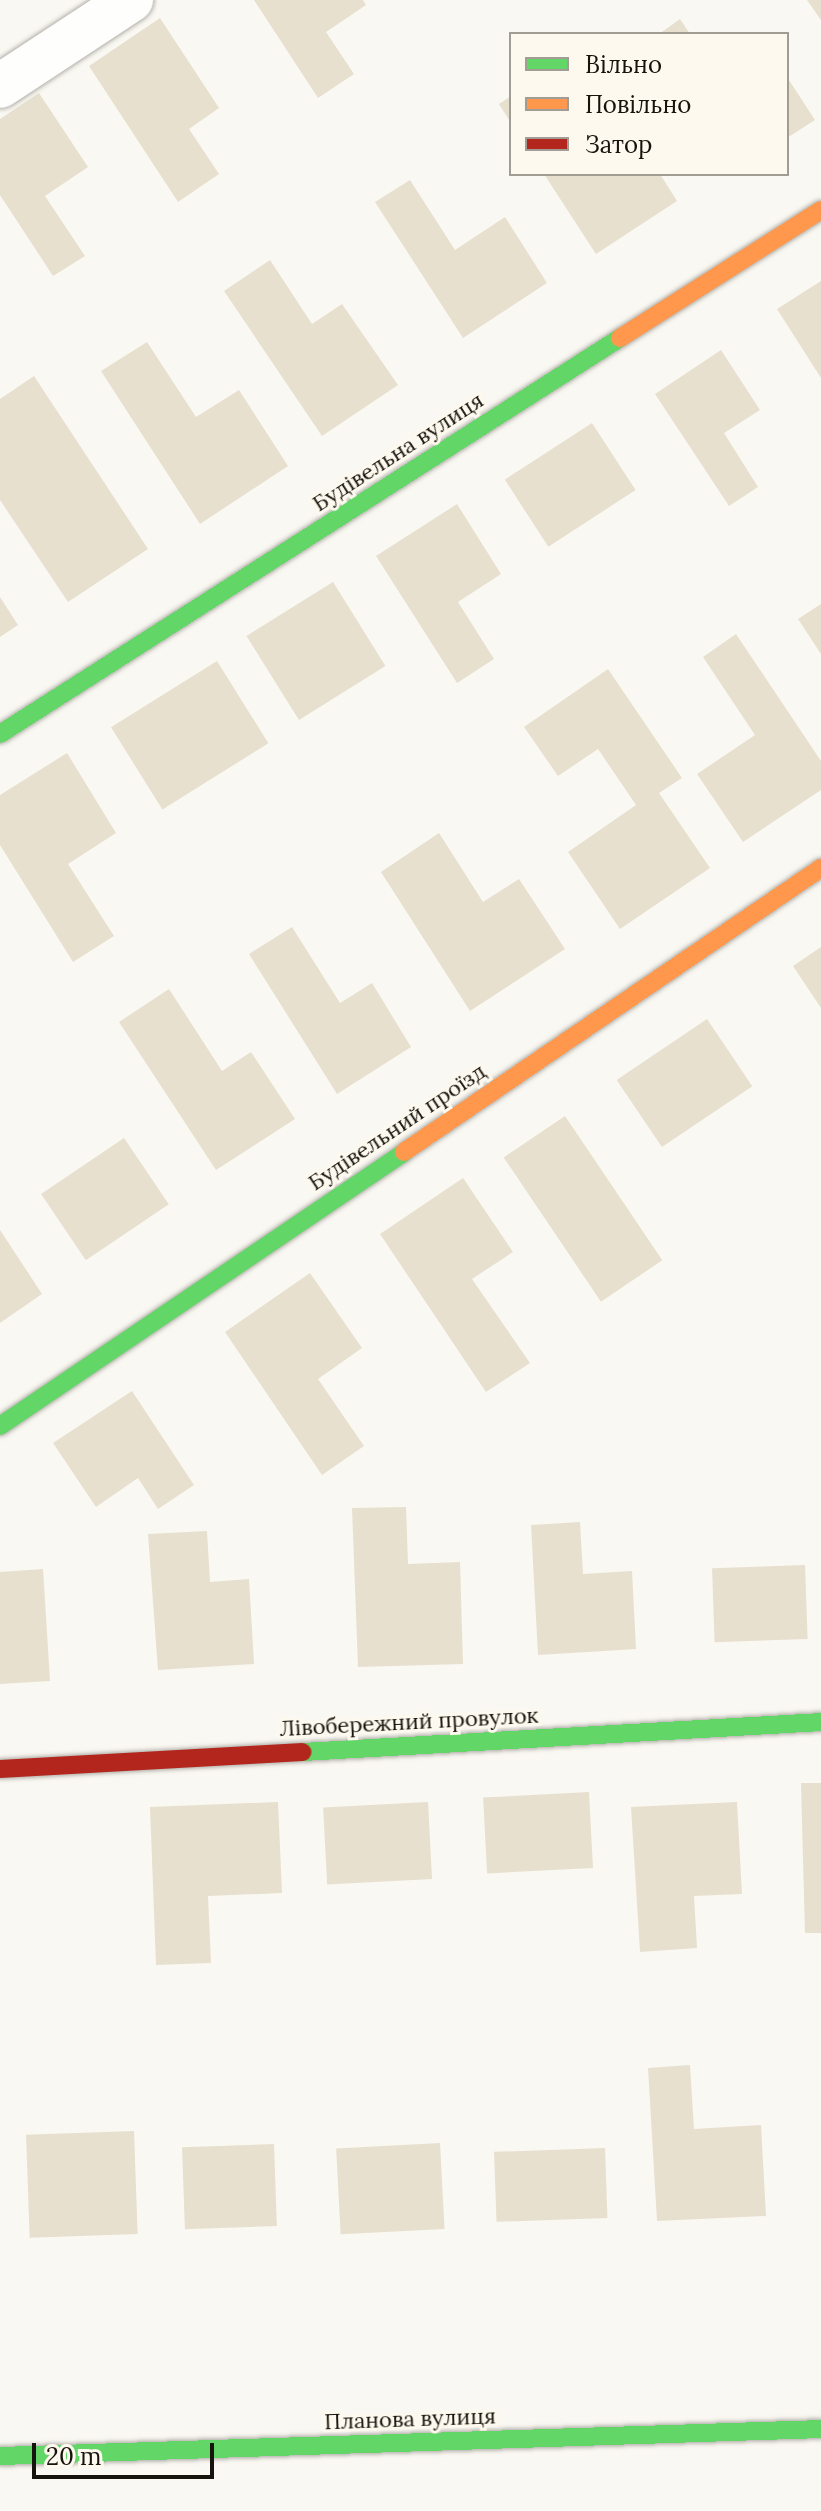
<!DOCTYPE html>
<html>
<head>
<meta charset="utf-8">
<style>
  body { margin:0 }
  #map { position:relative; width:821px; height:2511px; overflow:hidden; background:#faf8f2; font-family:Lora,serif }
  div>[style] { position:absolute }
  .building>* { inset:0; background:#e7e0cf; transform-origin:0 0 }
  .roads { filter:drop-shadow(0 0 2px #b2b0aa) drop-shadow(0 0 2px #b2b0aa) }
  .street>* { height:44px; margin:-22px; padding:0 22px; transform-origin:22px; border-radius:22px; background:#fefefd }
  .fast>* { height:18px; margin:-9px; padding:0 9px; transform-origin:9px; border-radius:9px; background:#63d668 }
  .slow>* { height:18px; margin:-9px; padding:0 9px; transform-origin:9px; border-radius:9px; background:#ff974d }
  .jam>* { height:18px; margin:-9px; padding:0 9px; transform-origin:9px; border-radius:9px; background:#b3261e }
  span { translate:-50% -50%; white-space:nowrap; text-align:center; line-height:1.15; -webkit-text-stroke:6px #fef9ee; paint-order:stroke }
  .street-label { font-size:22px; color:#17140e }
  .legend { position:absolute; left:509px; top:32px; width:280px; height:144px; box-sizing:border-box; background:#fef9ee; border:2px solid #a29d94; margin:0; padding:10px 14px; list-style:none; font-size:24px; color:#17140e }
  .legend li { display:flex; align-items:center; gap:16px; height:40px }
  .legend b { width:40px; border:2px solid #a29d94 }
  .scale { position:absolute; left:32px; top:2443px; width:182px; height:36px; box-sizing:border-box; border:4px solid #17140e; border-top:0; padding-left:10px; font-size:24px; line-height:28px; white-space:nowrap; color:#17140e; -webkit-text-stroke:6px #fef9ee; paint-order:stroke }
</style>
</head>
<body>
<div id="map">
  <div class="building">
    <div style="clip-path:polygon(254px 0,363px 0,366px 5px,326px 32px,354px 74px,318px 98px)"></div>
    <div style="clip-path:polygon(807px 0,821px 0,821px 20px)"></div>
    <div style="clip-path:polygon(160px 18px,219px 108px,189px 129px,219px 174px,178px 202px,89px 66px)"></div>
    <div style="clip-path:polygon(680px 19px,690px 34px,659px 34px)"></div>
    <div style="clip-path:polygon(787px 77px,815px 120px,787px 138px)"></div>
    <div style="clip-path:polygon(39px 93px,88px 167px,45px 196px,85px 256px,53px 276px,0 195px,0 119px)"></div>
    <div style="clip-path:polygon(511px 96px,511px 123px,499px 104px)"></div>
    <div style="clip-path:polygon(544px 174px,660px 174px,677px 201px,596px 254px)"></div>
    <div style="clip-path:polygon(410px 180px,455px 250px,505px 217px,547px 283px,463px 338px,375px 202px)"></div>
    <div style="clip-path:polygon(270px 260px,312px 324px,342px 304px,398px 385px,322px 436px,224px 291px)"></div>
    <div style="clip-path:polygon(821px 281px,821px 378px,777px 309px)"></div>
    <div style="clip-path:polygon(147px 342px,196px 417px,239px 390px,288px 466px,200px 524px,101px 371px)"></div>
    <div style="clip-path:polygon(721px 350px,760px 410px,724px 433px,758px 487px,729px 506px,655px 394px)"></div>
    <div style="clip-path:polygon(34px 376px,148px 549px,68px 602px,0 500px,0 399px)"></div>
    <div style="left:592px;top:423px;width:80px;height:104px;rotate:57deg"></div>
    <div style="clip-path:polygon(457px 504px,501px 574px,458px 602px,494px 659px,457px 683px,376px 556px)"></div>
    <div style="left:333px;top:582px;width:99px;height:102px;rotate:58deg"></div>
    <div style="clip-path:polygon(0 597px,18px 625px,0 637px)"></div>
    <div style="clip-path:polygon(821px 604px,821px 654px,798px 619px)"></div>
    <div style="clip-path:polygon(736px 634px,821px 761px,821px 790px,743px 842px,697px 774px,755px 735px,703px 657px)"></div>
    <div style="left:217px;top:661px;width:97px;height:125px;rotate:58deg"></div>
    <div style="clip-path:polygon(608px 669px,682px 778px,659px 793px,710px 868px,620px 929px,568px 852px,636px 805px,598px 749px,558px 776px,524px 727px)"></div>
    <div style="clip-path:polygon(67px 753px,116px 833px,68px 864px,114px 936px,73px 962px,0 845px,0 795px)"></div>
    <div style="clip-path:polygon(439px 833px,483px 902px,519px 879px,565px 949px,470px 1011px,381px 872px)"></div>
    <div style="clip-path:polygon(292px 927px,340px 1003px,372px 983px,411px 1047px,337px 1094px,249px 954px)"></div>
    <div style="clip-path:polygon(821px 947px,821px 1008px,793px 966px)"></div>
    <div style="clip-path:polygon(169px 989px,222px 1071px,251px 1052px,295px 1119px,216px 1170px,119px 1022px)"></div>
    <div style="left:707px;top:1019px;width:81px;height:109px;rotate:56deg"></div>
    <div style="left:565px;top:1116px;width:174px;height:74px;rotate:56deg"></div>
    <div style="left:124px;top:1138px;width:80px;height:100px;rotate:56deg"></div>
    <div style="clip-path:polygon(463px 1178px,513px 1252px,472px 1279px,530px 1363px,486px 1392px,380px 1234px)"></div>
    <div style="clip-path:polygon(0 1230px,42px 1294px,0 1323px)"></div>
    <div style="clip-path:polygon(310px 1273px,362px 1348px,318px 1379px,364px 1446px,322px 1475px,225px 1332px)"></div>
    <div style="clip-path:polygon(132px 1391px,194px 1485px,158px 1509px,138px 1478px,96px 1507px,53px 1443px)"></div>
    <div style="clip-path:polygon(406px 1507px,408px 1564px,460px 1562px,463px 1664px,358px 1667px,352px 1508px)"></div>
    <div style="clip-path:polygon(580px 1522px,583px 1574px,632px 1571px,636px 1649px,538px 1655px,531px 1525px)"></div>
    <div style="clip-path:polygon(207px 1531px,210px 1582px,249px 1579px,254px 1664px,158px 1670px,148px 1534px)"></div>
    <div style="left:805px;top:1565px;width:74px;height:93px;rotate:88deg"></div>
    <div style="clip-path:polygon(43px 1569px,50px 1681px,0 1684px,0 1572px)"></div>
    <div style="clip-path:polygon(801px 1783px,821px 1783px,821px 1933px,805px 1933px)"></div>
    <div style="left:589px;top:1792px;width:76px;height:106px;rotate:87deg"></div>
    <div style="clip-path:polygon(278px 1802px,282px 1893px,208px 1896px,211px 1963px,156px 1965px,150px 1807px)"></div>
    <div style="left:428px;top:1802px;width:77px;height:105px;rotate:87deg"></div>
    <div style="clip-path:polygon(737px 1802px,742px 1894px,694px 1896px,697px 1948px,640px 1952px,631px 1807px)"></div>
    <div style="clip-path:polygon(690px 2065px,694px 2129px,761px 2125px,766px 2216px,657px 2221px,648px 2068px)"></div>
    <div style="left:134px;top:2131px;width:103px;height:108px;rotate:88deg"></div>
    <div style="left:440px;top:2143px;width:86px;height:104px;rotate:87deg"></div>
    <div style="left:274px;top:2144px;width:82px;height:92px;rotate:88deg"></div>
    <div style="left:605px;top:2148px;width:70px;height:111px;rotate:88deg"></div>
  </div>
  <div class="roads">
    <div class="street">
      <div style="left:0;top:86px;width:157px;rotate:-33.3deg"></div>
    </div>
    <div class="fast">
      <div style="left:0;top:734px;width:736px;rotate:-32.57deg"></div>
      <div style="left:0;top:1426px;width:488px;rotate:-34.1deg"></div>
      <div style="left:303px;top:1752px;width:519px;rotate:-3.31deg"></div>
      <div style="left:0;top:2456px;width:821px;rotate:-1.88deg"></div>
    </div>
    <div class="slow">
      <div style="left:620px;top:338px;width:238px;rotate:-32.5deg"></div>
      <div style="left:404px;top:1152px;width:505px;rotate:-34.26deg"></div>
    </div>
    <div class="jam">
      <div style="left:0;top:1769px;width:303px;rotate:-3.2deg"></div>
    </div>
  </div>
  <div class="street-label">
    <span style="left:398px;top:452px;rotate:-33deg">Будівельна вулиця</span>
    <span style="left:397px;top:1127px;rotate:-34deg">Будівельний проїзд</span>
    <span style="left:409px;top:1722px;rotate:-3deg">Лівобережний провулок</span>
    <span style="left:410px;top:2419px;rotate:-2deg">Планова вулиця</span>
  </div>
  <ul class="legend">
  <li><b style="height:10px;background:#63d668"></b>Вільно</li>
  <li><b style="height:10px;background:#ff974d"></b>Повільно</li>
  <li><b style="height:10px;background:#b3261e"></b>Затор</li>
  </ul>
  <div class="scale">20 m</div>
</div>
</body>
</html>
